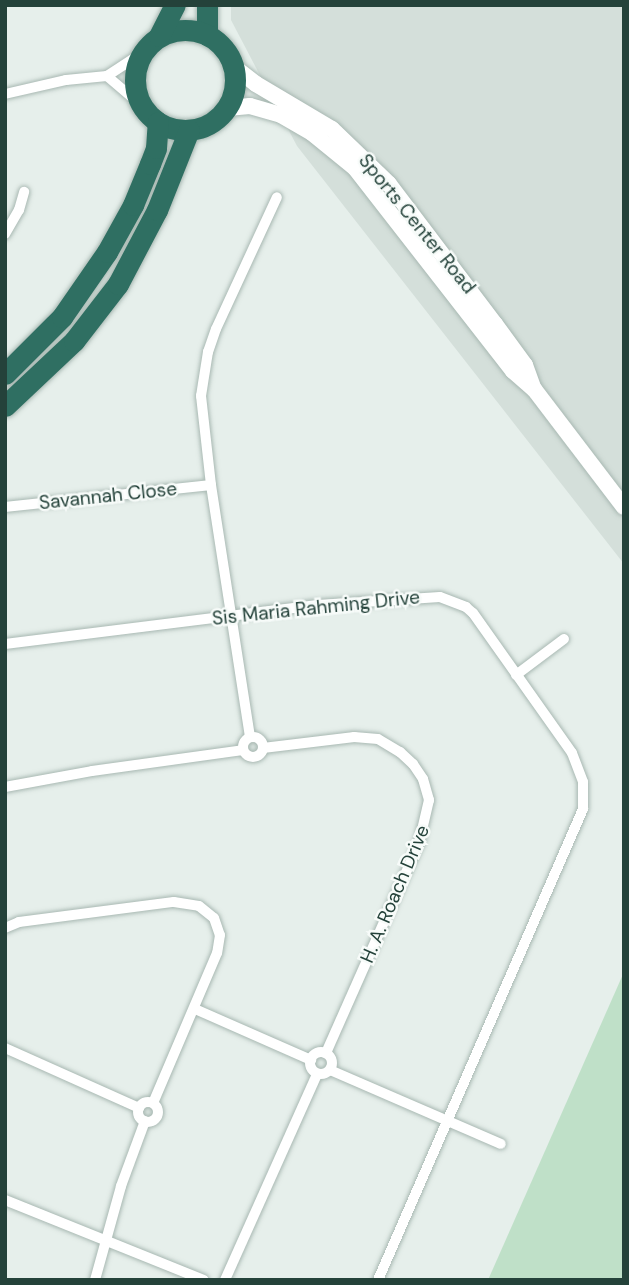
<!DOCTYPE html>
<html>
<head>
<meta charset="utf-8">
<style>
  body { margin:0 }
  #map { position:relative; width:629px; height:1285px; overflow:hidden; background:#e6efeb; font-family:"DM Sans",sans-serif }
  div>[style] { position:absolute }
  .built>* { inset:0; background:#d4dfda }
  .green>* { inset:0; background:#bfe0c8 }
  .roads { filter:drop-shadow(0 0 2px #a8b8b2) drop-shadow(0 0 2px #a8b8b2) }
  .street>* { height:10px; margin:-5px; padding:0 5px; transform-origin:5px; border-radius:5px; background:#fff }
  .street>.ring { margin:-5px; padding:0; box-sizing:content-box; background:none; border:10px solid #fff; border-radius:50% }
  .secondary>* { height:16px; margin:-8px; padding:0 8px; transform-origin:8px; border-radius:8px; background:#fff }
  .highway>* { height:21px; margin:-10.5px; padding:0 10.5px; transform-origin:10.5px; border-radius:10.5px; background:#2f6f62 }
  .highway>.ring { margin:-10.5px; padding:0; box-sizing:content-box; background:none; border:21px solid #2f6f62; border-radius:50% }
  span { translate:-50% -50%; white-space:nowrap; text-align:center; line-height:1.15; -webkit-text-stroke:5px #f7fbf9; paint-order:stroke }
  .street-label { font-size:19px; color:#24423a }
  .frame { position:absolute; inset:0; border:7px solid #24423a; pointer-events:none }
</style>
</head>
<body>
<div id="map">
  <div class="built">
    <div style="clip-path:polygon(231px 5px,624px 5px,624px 564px,297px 146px,231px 20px)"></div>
  </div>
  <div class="green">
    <div style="clip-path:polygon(624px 972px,624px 1280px,488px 1280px)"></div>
  </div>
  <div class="roads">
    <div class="street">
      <div style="left:107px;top:76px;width:45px;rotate:40.5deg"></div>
      <div style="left:5px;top:94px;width:63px;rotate:-12.9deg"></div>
      <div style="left:66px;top:80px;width:41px;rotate:-5.6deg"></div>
      <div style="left:107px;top:76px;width:42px;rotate:-33.3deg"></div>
      <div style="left:5px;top:234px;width:28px;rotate:-60deg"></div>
      <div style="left:19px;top:210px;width:19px;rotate:-74deg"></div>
      <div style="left:5px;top:507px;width:207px;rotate:-6.1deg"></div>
      <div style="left:5px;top:644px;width:315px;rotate:-7.1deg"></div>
      <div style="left:318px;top:605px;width:122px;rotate:-3.8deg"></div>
      <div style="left:440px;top:597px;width:28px;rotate:21deg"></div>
      <div style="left:466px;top:607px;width:9px;rotate:41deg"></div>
      <div style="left:473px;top:613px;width:171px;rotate:54.7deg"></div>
      <div style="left:572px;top:753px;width:31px;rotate:69deg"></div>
      <div style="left:583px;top:782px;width:27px;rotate:90deg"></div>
      <div style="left:583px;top:809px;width:514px;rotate:113.52deg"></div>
      <div style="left:516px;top:675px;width:60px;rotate:-36.9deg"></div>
      <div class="ring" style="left:243px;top:737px;width:10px;height:10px"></div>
      <div style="left:250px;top:737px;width:255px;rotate:-98.8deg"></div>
      <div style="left:211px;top:485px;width:90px;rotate:-96.4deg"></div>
      <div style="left:201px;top:396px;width:45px;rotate:-81deg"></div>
      <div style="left:208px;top:352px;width:24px;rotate:-71deg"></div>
      <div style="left:216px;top:329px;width:145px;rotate:-65.2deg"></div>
      <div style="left:263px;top:748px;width:92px;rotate:-6.9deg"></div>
      <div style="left:354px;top:737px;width:24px;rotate:5deg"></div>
      <div style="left:378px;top:739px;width:26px;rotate:31deg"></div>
      <div style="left:400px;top:752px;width:18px;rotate:43deg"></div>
      <div style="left:413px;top:764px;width:18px;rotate:56deg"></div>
      <div style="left:423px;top:779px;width:22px;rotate:74deg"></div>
      <div style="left:429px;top:800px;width:44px;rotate:103.1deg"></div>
      <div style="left:419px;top:843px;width:230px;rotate:113.9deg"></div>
      <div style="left:5px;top:787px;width:88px;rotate:-10.4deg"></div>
      <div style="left:92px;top:771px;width:152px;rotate:-7.9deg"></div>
      <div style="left:5px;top:928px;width:15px;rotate:-23deg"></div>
      <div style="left:19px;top:922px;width:156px;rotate:-7.4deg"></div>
      <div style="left:174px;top:902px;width:25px;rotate:9deg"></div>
      <div style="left:199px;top:906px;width:19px;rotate:39deg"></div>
      <div style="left:214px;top:918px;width:18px;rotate:71deg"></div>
      <div style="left:220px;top:935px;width:18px;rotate:99deg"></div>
      <div style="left:217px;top:953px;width:163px;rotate:113.1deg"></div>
      <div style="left:195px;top:1009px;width:127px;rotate:23.7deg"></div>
      <div style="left:5px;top:1048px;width:147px;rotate:24.1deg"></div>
      <div class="ring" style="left:310px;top:1052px;width:12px;height:12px"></div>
      <div style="left:330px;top:1070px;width:186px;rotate:23.4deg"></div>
      <div class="ring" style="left:138px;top:1102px;width:10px;height:10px"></div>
      <div style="left:5px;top:1200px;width:214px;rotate:21.9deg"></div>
      <div style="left:95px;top:1280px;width:98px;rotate:-74.5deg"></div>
      <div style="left:121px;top:1186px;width:69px;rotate:-69.7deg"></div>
      <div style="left:225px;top:1280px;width:226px;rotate:-65.9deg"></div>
    </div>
    <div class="secondary">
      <div style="left:233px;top:66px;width:29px;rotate:38deg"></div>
      <div style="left:256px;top:84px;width:88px;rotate:30.6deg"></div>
      <div style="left:332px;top:129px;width:79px;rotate:44deg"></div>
      <div style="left:389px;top:184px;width:176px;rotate:52.9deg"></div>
      <div style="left:495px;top:324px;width:51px;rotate:53.8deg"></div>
      <div style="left:525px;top:365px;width:23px;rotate:70deg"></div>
      <div style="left:227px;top:108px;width:23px;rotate:-5deg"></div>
      <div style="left:250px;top:106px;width:32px;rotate:16deg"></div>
      <div style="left:281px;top:115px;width:36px;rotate:30deg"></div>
      <div style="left:312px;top:133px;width:55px;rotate:39.1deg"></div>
      <div style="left:355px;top:168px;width:257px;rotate:52.1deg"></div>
      <div style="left:513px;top:371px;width:28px;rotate:41deg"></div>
      <div style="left:534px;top:389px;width:148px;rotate:52.7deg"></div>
    </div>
    <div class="highway">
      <div style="left:207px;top:5px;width:30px;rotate:90deg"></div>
      <div class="ring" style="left:135px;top:30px;width:79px;height:79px"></div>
      <div style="left:159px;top:36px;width:35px;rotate:-63deg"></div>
      <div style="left:5px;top:374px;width:81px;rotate:-45deg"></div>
      <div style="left:62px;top:317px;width:79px;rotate:-55.3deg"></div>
      <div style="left:107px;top:252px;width:54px;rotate:-61deg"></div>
      <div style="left:133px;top:205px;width:44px;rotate:-67.5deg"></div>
      <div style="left:150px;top:164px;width:17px;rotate:-69deg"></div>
      <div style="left:156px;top:148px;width:26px;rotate:-86deg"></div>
      <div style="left:5px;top:406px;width:95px;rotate:-43.3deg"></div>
      <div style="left:74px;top:341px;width:72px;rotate:-52.3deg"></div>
      <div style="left:118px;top:284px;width:84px;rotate:-62.2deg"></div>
      <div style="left:157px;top:210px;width:86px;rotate:-68.2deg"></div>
    </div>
  </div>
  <div class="street-label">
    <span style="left:417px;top:224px;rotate:51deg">Sports Center Road</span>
    <span style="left:108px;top:496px;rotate:-6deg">Savannah Close</span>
    <span style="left:316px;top:608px;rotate:-6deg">Sis Maria Rahming Drive</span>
    <span style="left:395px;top:894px;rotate:-67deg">H. A. Roach Drive</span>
  </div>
  <div class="frame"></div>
</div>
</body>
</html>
